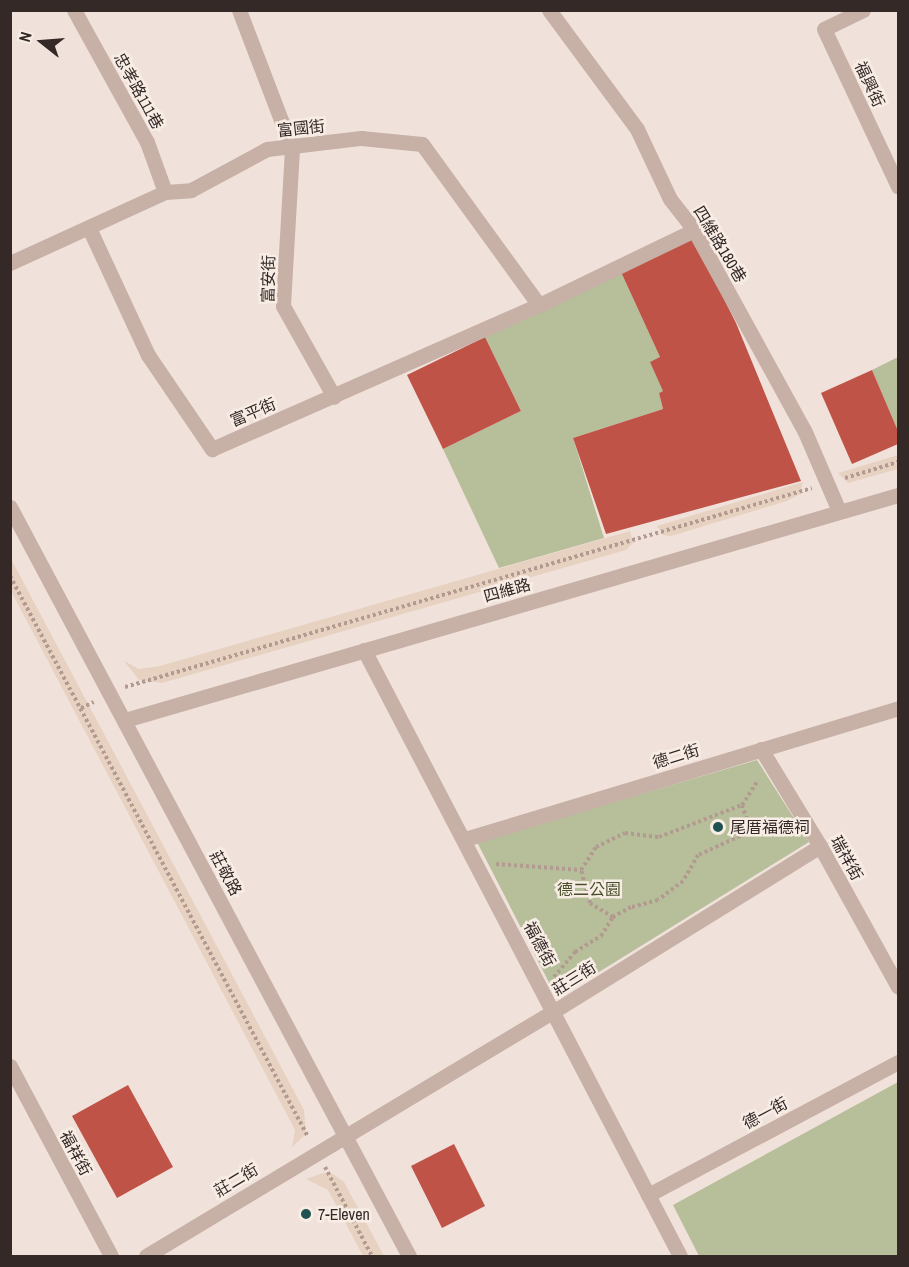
<!DOCTYPE html>
<meta charset="utf-8">
<style>
body{margin:0}
#map{position:relative;width:909px;height:1267px;overflow:hidden;background:#f0e2da;font-family:"Archivo Narrow","Noto Sans TC",sans-serif}
div>[style]{position:absolute}
[style*='--x']{left:calc(var(--x)*1px);top:calc(var(--y)*1px);width:calc(var(--w)*1px);rotate:calc(var(--a)*1deg)}
.green>*{inset:0;background:#b7be9a}
.plaza>*{inset:0;background:#e7d1c1}
.building>*{inset:0;background:#c05347}
.path>*{height:4px;margin-top:-2px;transform-origin:0;background:repeating-linear-gradient(90deg,#b39a91 0 3px,transparent 0 6px)}
.minor>*{height:15px;margin:-7.5px;padding:0 7.5px;transform-origin:7.5px;border-radius:7.5px;background:#c7b0a6}
.dots>*{width:16px;height:16px;translate:-50% -50%;box-sizing:border-box;border:3px solid #f8ede5;border-radius:50%}
span{translate:-50% -50%;white-space:nowrap;text-align:center;line-height:1.15;-webkit-text-stroke:5px #f8ede5;paint-order:stroke}
.street-label{font-size:16px;color:#342927}
.poi-label{font-size:16px;color:#342927}
.left{translate:0 -50%;text-align:left}
.park-label{font-size:16px;color:#49512c}
.frame{position:absolute;inset:0;border:12px solid #342927;pointer-events:none}
.north{position:absolute;left:12px;top:12px;width:60px;height:60px;-webkit-text-stroke:4px #f8ede5;paint-order:stroke;rotate:287deg;font-size:16px;font-weight:700;line-height:24px;text-align:center;color:#342927}
.north::after{content:'';display:block;margin:auto;width:21px;height:27px;background:#342927;clip-path:polygon(50% 0,100% 100%,50% 72%,0 100%)}
</style>
<div id="map">
<div class="green">
<div style="clip-path:polygon(621px 272px,660px 357px,663px 391px,659px 393px,663px 409px,573px 438px,604px 538px,499px 568px,443px 449px,521px 411px,485px 337px)"></div>
<div style="clip-path:polygon(898px 357px,898px 431px,872px 370px)"></div>
<div style="clip-path:polygon(757px 760px,809px 842px,557px 998px,477px 842px)"></div>
<div style="clip-path:polygon(898px 1082px,898px 1256px,699px 1256px,673px 1205px)"></div>
</div>
<div class="plaza">
<div style="clip-path:polygon(898px 455px,898px 469px,848px 483px,838px 473px)"></div>
<div style="clip-path:polygon(803px 482px,800px 494px,787px 501px,671px 536px,663px 535px,657px 526px)"></div>
<div style="clip-path:polygon(630px 531px,633px 543px,626px 550px,162px 683px,139px 680px,124px 661px,139px 669px,160px 666px)"></div>
<div style="clip-path:polygon(10px 557px,304px 1110px,306px 1134px,292px 1147px,295px 1130px,11px 591px)"></div>
<div style="clip-path:polygon(323px 1173px,333px 1174px,344px 1182px,384px 1256px,363px 1256px,328px 1190px,306px 1179px)"></div>
</div>
<div class="building">
<div style="clip-path:polygon(693px 237px,736px 323px,801px 481px,606px 534px,573px 438px,663px 409px,659px 393px,663px 391px,650px 362px,660px 357px,621px 272px)"></div>
<div style="clip-path:polygon(485px 337px,521px 411px,443px 449px,407px 375px)"></div>
<div style="clip-path:polygon(872px 370px,898px 431px,898px 444px,852px 464px,821px 393px)"></div>
<div style="clip-path:polygon(128px 1085px,173px 1167px,117px 1198px,72px 1116px)"></div>
<div style="clip-path:polygon(454px 1144px,485px 1206px,442px 1228px,411px 1166px)"></div>
</div>
<div class="path">
<div style="--x:845;--y:478;--w:55;--a:-16.8"></div>
<div style="--x:10;--y:576;--w:635;--a:62.02"></div>
<div style="--x:125;--y:687;--w:715;--a:-16.15"></div>
<div style="--x:81;--y:708;--w:14;--a:-25"></div>
<div style="--x:742;--y:805;--w:30;--a:-57"></div>
<div style="--x:751;--y:831;--w:42;--a:5.4"></div>
<div style="--x:496;--y:864;--w:85;--a:4"></div>
<div style="--x:581;--y:870;--w:27;--a:-57"></div>
<div style="--x:596;--y:847;--w:32;--a:-26"></div>
<div style="--x:625;--y:833;--w:34;--a:7"></div>
<div style="--x:659;--y:837;--w:89;--a:-21.1"></div>
<div style="--x:742;--y:805;--w:28;--a:71"></div>
<div style="--x:751;--y:831;--w:58;--a:155.6"></div>
<div style="--x:698;--y:855;--w:30;--a:120"></div>
<div style="--x:683;--y:881;--w:31;--a:143"></div>
<div style="--x:658;--y:900;--w:28;--a:165"></div>
<div style="--x:631;--y:907;--w:21;--a:151"></div>
<div style="--x:613;--y:917;--w:27;--a:-149"></div>
<div style="--x:590;--y:903;--w:34;--a:-105"></div>
<div style="--x:554;--y:977;--w:33;--a:-50"></div>
<div style="--x:575;--y:952;--w:31;--a:-32"></div>
<div style="--x:601;--y:936;--w:22;--a:-58"></div>
<div style="--x:325;--y:1167;--w:101;--a:62.2"></div>
</div>
<div class="minor">
<div style="--x:74;--y:10;--w:151;--a:61.1"></div>
<div style="--x:147;--y:142;--w:53;--a:70.2"></div>
<div style="--x:239;--y:10;--w:149;--a:69.1"></div>
<div style="--x:292;--y:149;--w:157;--a:93.3"></div>
<div style="--x:283;--y:306;--w:104;--a:60.7"></div>
<div style="--x:549;--y:10;--w:148;--a:53.5"></div>
<div style="--x:637;--y:129;--w:77;--a:64.8"></div>
<div style="--x:670;--y:199;--w:39;--a:52"></div>
<div style="--x:694;--y:230;--w:230;--a:61.2"></div>
<div style="--x:805;--y:432;--w:86;--a:66.7"></div>
<div style="--x:863;--y:10;--w:43;--a:154"></div>
<div style="--x:824;--y:29;--w:174;--a:64.8"></div>
<div style="--x:89;--y:228;--w:140;--a:65.1"></div>
<div style="--x:148;--y:355;--w:114;--a:55.8"></div>
<div style="--x:212;--y:449;--w:357;--a:-23.8"></div>
<div style="--x:539;--y:305;--w:172;--a:-25.8"></div>
<div style="--x:10;--y:263;--w:170;--a:-24.6"></div>
<div style="--x:165;--y:192;--w:26;--a:-4"></div>
<div style="--x:191;--y:190;--w:86;--a:-28.3"></div>
<div style="--x:267;--y:149;--w:95;--a:-6.7"></div>
<div style="--x:361;--y:138;--w:61;--a:5.6"></div>
<div style="--x:422;--y:144;--w:199;--a:54"></div>
<div style="--x:10;--y:507;--w:849;--a:61.96"></div>
<div style="--x:364;--y:650;--w:683;--a:62.46"></div>
<div style="--x:125;--y:720;--w:805;--a:-16.23"></div>
<div style="--x:761;--y:749;--w:114;--a:58.7"></div>
<div style="--x:820;--y:846;--w:161;--a:61"></div>
<div style="--x:465;--y:839;--w:452;--a:-16.8"></div>
<div style="--x:10;--y:1066;--w:215;--a:62"></div>
<div style="--x:648;--y:1195;--w:283;--a:-28"></div>
<div style="--x:146;--y:1256;--w:476;--a:-31"></div>
<div style="--x:554;--y:1011;--w:313;--a:-31.8"></div>
</div>
<div class="dots">
<div style="left:718px;top:827px;background:#1e534f"></div>
<div style="left:306px;top:1214px;background:#1e534f"></div>
</div>
<div class="street-label">
<span style="left:870px;top:84px;rotate:65deg">福興街</span>
<span style="left:139px;top:91px;rotate:61deg">忠孝路111巷</span>
<span style="left:301px;top:128px;rotate:-6deg">富國街</span>
<span style="left:720px;top:244px;rotate:59deg">四維路180巷</span>
<span style="left:268px;top:279px;rotate:-89deg">富安街</span>
<span style="left:253px;top:412px;rotate:-23deg">富平街</span>
<span style="left:507px;top:590px;rotate:-16deg">四維路</span>
<span style="left:676px;top:756px;rotate:-17deg">德二街</span>
<span style="left:847px;top:858px;rotate:61deg">瑞祥街</span>
<span style="left:226px;top:873px;rotate:62deg">莊敬路</span>
<span style="left:540px;top:944px;rotate:62deg">福德街</span>
<span style="left:574px;top:978px;rotate:-32deg">莊三街</span>
<span style="left:765px;top:1113px;rotate:-28deg">德一街</span>
<span style="left:76px;top:1153px;rotate:62deg">福祥街</span>
<span style="left:236px;top:1180px;rotate:-31deg">莊二街</span>
</div>
<div class="poi-label">
<span class="left" style="left:730px;top:827px">尾厝福德祠</span>
<span class="left" style="left:318px;top:1214px">7-Eleven</span>
</div>
<div class="park-label">
<span style="left:589px;top:889px">德二公園</span>
</div>
<div class="frame"></div>
<div class="north">N</div>
</div>
